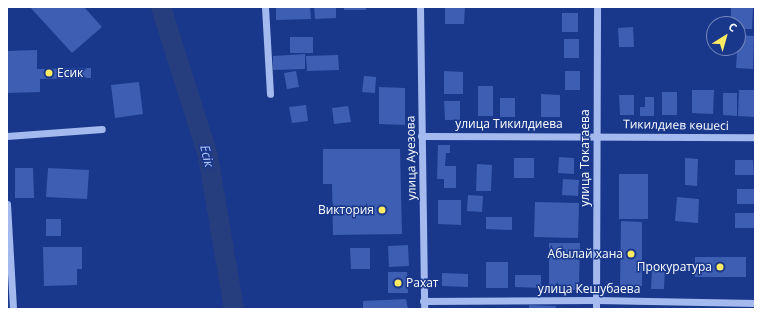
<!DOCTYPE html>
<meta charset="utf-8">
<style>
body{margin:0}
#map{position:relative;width:762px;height:316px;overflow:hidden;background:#19388c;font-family:"Open Sans",sans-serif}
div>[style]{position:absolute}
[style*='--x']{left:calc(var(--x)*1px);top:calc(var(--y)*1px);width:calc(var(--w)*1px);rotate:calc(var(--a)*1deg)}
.river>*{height:20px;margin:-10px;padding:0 10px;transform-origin:10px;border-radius:10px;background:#263e7d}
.building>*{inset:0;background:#3d5eb2}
.minor>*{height:7px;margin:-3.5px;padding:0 3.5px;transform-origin:3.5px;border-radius:3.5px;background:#a4b9ee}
.dots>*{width:11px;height:11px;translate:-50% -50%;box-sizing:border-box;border:2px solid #19388c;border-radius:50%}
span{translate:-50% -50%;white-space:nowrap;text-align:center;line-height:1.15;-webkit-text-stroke:3px #19388c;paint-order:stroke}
.poi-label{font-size:12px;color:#fff}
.left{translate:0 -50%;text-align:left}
.right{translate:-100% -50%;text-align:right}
.street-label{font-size:12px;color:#fff}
.water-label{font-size:13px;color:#afc4f5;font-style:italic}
.frame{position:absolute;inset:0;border:8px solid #fff;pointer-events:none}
.north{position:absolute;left:706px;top:16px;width:40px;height:40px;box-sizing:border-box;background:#19388c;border:1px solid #7588ba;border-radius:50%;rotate:37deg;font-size:11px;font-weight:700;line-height:16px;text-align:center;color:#fff}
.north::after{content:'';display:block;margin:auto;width:14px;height:18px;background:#ffeb61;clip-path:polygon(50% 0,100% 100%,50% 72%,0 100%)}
</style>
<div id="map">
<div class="river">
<div style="--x:161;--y:7;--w:156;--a:72.5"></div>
<div style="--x:208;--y:156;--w:155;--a:80.4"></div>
</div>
<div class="building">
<div style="clip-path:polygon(30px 7px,84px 7px,102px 27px,72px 53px)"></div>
<div style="clip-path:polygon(276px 7px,310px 7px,311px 19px,276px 20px)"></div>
<div style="clip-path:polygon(314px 7px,336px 7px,336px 18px,315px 19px)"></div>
<div style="clip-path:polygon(344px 7px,366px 7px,366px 10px,344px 10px)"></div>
<div style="clip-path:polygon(445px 7px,465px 7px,464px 24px,445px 24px)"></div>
<div style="clip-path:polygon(731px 8px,753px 8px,752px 29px,738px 29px,738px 24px,731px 24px)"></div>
<div style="clip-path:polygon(562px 13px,578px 13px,578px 32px,562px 32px)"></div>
<div style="clip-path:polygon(633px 27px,634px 47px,619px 47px,618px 28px)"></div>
<div style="clip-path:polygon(738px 35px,754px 36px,753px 69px,736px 68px)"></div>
<div style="clip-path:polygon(290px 37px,313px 37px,313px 53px,290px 53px)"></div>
<div style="clip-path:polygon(564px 39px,579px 39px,579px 58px,564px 58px)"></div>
<div style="clip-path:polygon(37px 50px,37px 69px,91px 68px,91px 78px,40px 79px,40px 92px,7px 93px,7px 51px)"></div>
<div style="clip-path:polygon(305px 54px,305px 69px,273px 70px,273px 56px)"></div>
<div style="clip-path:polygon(338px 55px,339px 70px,307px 71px,306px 56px)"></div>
<div style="clip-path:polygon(296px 71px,299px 87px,287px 89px,284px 73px)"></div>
<div style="clip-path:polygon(444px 71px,463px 72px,463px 94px,444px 94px)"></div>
<div style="clip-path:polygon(565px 71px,580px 71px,580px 90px,565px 90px)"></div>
<div style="clip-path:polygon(364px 76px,376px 77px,375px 93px,362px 92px)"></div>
<div style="clip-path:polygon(139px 82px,143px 114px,115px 118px,111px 85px)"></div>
<div style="clip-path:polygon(478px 86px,493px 86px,493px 116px,478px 116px)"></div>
<div style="clip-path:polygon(379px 87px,405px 88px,405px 125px,379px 124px)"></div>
<div style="clip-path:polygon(692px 90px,714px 90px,713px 114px,692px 113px)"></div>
<div style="clip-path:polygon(739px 90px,755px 90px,755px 117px,738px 116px)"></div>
<div style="clip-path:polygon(662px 92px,677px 92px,677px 115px,662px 115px)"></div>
<div style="clip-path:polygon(723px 93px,737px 93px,737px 116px,723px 115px)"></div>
<div style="clip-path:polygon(541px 94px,560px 95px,560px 117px,541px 117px)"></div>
<div style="clip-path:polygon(619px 95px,634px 95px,634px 115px,620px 115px)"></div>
<div style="clip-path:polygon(645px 97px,654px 97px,654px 116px,640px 116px,640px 107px,645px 107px)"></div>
<div style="clip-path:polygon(500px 98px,515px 98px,515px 117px,500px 117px)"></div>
<div style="clip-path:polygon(444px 101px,460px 101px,460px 120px,445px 120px)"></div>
<div style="clip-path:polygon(306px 105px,308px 121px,292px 123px,289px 107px)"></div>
<div style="clip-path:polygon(348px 106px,351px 122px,334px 124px,332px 108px)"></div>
<div style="clip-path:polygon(438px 145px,450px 145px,450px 153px,446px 153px,445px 166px,456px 166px,456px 188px,444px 188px,444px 179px,437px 179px)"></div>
<div style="clip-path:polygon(323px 149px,400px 149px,402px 234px,333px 235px,332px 184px,323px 184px)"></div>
<div style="clip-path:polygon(559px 157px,574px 158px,574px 174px,558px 173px)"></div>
<div style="clip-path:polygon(514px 158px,534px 158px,534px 178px,514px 178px)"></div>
<div style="clip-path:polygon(685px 158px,698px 159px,697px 186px,685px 185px)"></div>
<div style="clip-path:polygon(735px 160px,753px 160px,754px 175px,735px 175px)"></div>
<div style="clip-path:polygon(477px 164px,492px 165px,491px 191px,476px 191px)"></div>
<div style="clip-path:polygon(15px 168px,33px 168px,34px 198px,15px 198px)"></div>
<div style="clip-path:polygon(48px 168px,89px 170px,87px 199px,46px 197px)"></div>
<div style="clip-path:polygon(619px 174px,648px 174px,648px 219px,619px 219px)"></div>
<div style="clip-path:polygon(563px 179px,579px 180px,578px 196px,562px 195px)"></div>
<div style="clip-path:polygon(737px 189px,755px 189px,755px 204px,737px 204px)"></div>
<div style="clip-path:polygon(468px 195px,483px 196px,482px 212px,467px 211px)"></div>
<div style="clip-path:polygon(677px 197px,699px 199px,698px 223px,675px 221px)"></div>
<div style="clip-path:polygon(438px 200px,461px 200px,461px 225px,438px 224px)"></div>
<div style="clip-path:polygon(535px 202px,579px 203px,578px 238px,534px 237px)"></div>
<div style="clip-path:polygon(735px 213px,754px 213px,754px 228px,735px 228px)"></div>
<div style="clip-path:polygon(486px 217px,512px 217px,512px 230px,486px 229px)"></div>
<div style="clip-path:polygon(46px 219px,61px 219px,61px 236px,46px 236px)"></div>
<div style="clip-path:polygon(621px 221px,642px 222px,642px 286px,620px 286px)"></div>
<div style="clip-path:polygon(549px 243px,580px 243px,579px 283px,575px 290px,549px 291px)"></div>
<div style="clip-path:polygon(408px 245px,409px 266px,389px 267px,388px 246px)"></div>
<div style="clip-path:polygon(43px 247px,82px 247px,82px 269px,77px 269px,77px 285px,44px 286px)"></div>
<div style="clip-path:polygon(350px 248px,370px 248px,370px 269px,351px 269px)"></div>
<div style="clip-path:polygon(695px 257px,746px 257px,746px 277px,695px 277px)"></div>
<div style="clip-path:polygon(486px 262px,508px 262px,508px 288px,486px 288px)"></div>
<div style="clip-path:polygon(652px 268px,665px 269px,664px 289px,651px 289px)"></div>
<div style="clip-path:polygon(388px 272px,407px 272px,408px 293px,388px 293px)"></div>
<div style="clip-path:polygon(442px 273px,468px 274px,468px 287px,442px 286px)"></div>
<div style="clip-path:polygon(515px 275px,541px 275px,541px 288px,515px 287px)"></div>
<div style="clip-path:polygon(406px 299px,408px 309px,363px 309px,363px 301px)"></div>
<div style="clip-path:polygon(529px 305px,556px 306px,555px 309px,529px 309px)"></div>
</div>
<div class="minor">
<div style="--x:265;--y:7;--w:87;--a:86.7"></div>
<div style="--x:420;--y:7;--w:302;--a:89.2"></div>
<div style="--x:7;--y:136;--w:95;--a:-4.2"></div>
<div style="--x:421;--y:136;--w:334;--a:0.2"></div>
<div style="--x:7;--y:204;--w:105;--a:86.7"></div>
<div style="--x:423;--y:301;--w:173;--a:-0.3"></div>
<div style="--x:596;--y:300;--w:159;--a:1.1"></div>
<div style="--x:596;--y:309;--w:302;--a:-89.8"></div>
</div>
<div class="dots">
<div style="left:49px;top:73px;background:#ffeb61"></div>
<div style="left:382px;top:210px;background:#ffeb61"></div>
<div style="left:631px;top:254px;background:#ffeb61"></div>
<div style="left:720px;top:267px;background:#ffeb61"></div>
<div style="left:398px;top:283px;background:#ffeb61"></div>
</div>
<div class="poi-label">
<span class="left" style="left:57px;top:73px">Есик</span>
<span class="right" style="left:374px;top:210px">Виктория</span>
<span class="right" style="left:623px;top:254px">Абылай хана</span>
<span class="right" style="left:712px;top:267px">Прокуратура</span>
<span class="left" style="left:406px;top:283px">Рахат</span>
</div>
<div class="street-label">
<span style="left:509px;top:124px">улица Тикилдиева</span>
<span style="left:676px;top:125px;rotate:1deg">Тикилдиев көшесі</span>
<span style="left:411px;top:158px;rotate:-91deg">улица Ауезова</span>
<span style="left:585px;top:158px;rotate:-90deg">улица Токатаева</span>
<span style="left:589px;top:289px">улица Кешубаева</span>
</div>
<div class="water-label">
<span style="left:207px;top:156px;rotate:76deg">Есік</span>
</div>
<div class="frame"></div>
<div class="north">С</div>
</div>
